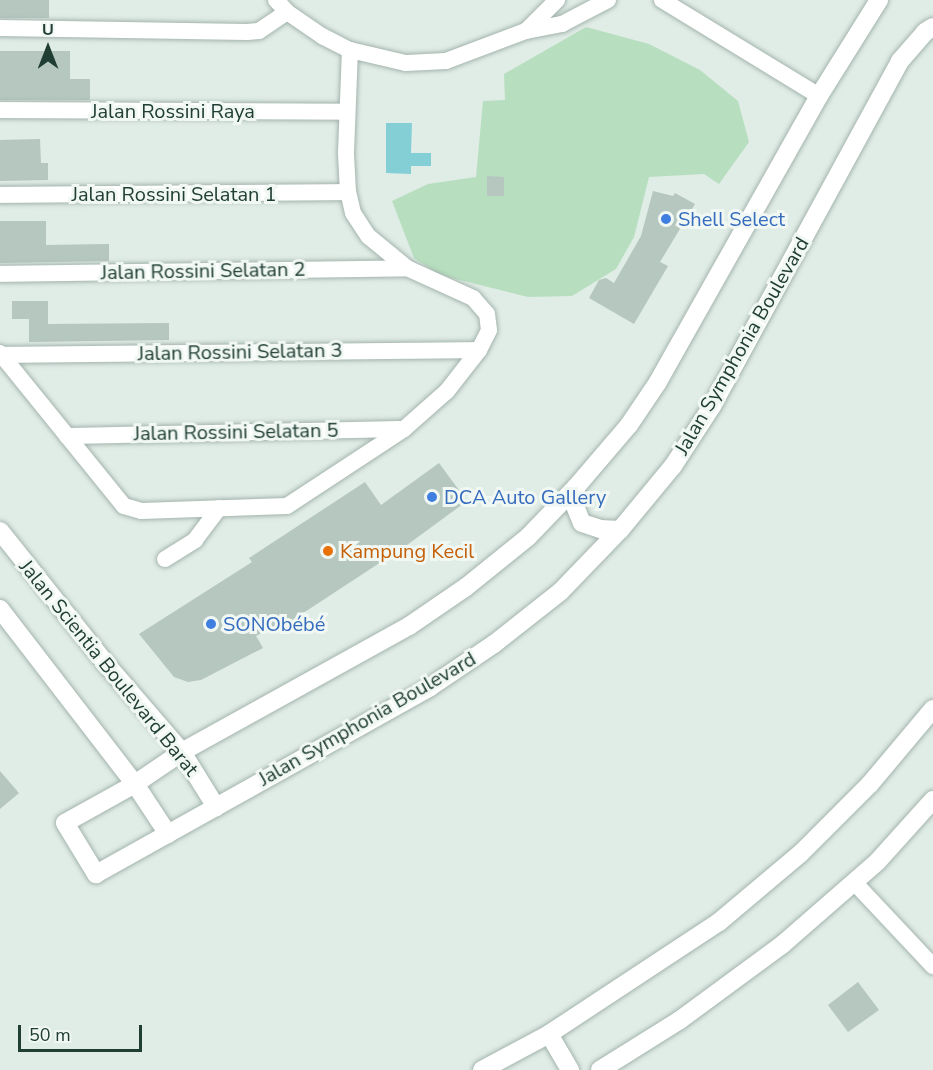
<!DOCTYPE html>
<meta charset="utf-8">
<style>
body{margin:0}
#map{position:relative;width:933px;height:1070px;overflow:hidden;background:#e0ece6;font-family:"Nunito Sans",sans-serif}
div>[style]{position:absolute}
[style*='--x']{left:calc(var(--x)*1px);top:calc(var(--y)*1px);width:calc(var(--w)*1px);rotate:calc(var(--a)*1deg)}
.green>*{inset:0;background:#b7dfbf}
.water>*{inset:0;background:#84cfd6}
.building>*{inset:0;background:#b5c7bf}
.roads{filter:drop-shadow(0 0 2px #a3b4ad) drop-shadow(0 0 2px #a3b4ad)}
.street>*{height:16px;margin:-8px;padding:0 8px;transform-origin:8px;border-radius:8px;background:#fff}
.secondary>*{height:18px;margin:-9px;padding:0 9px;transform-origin:9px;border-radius:9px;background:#fff}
.dots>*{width:16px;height:16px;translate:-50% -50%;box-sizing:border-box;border:3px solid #f1f8f4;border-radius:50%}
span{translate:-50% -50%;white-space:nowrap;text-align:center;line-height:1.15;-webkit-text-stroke:6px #f1f8f4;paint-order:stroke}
.street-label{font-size:20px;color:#203e34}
.shop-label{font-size:20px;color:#366cbe}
.left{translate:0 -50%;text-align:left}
.food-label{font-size:20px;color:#c56008}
.north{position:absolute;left:18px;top:18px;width:60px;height:60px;-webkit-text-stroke:4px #f1f8f4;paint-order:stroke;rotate:0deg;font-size:16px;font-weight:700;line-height:24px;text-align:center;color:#203e34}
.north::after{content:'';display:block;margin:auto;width:21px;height:27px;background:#203e34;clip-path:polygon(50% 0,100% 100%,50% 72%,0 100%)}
.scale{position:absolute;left:18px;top:1025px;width:124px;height:27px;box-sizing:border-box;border:3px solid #203e34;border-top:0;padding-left:8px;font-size:18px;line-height:21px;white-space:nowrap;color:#203e34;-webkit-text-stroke:4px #f1f8f4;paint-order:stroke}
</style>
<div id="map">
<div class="green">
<div style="clip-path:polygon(586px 27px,649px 44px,700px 70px,738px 101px,749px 142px,719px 184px,704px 174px,649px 177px,634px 237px,616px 269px,572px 296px,528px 297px,440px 275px,414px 258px,392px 201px,428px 184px,476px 177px,483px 101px,505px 100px,504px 74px)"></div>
</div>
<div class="water">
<div style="clip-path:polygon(386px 123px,412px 123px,411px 153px,431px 153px,431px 166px,411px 166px,411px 174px,386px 173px)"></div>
</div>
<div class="building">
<div style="clip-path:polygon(0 0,49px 0,49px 18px,0 18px)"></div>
<div style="clip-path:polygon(0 51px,70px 51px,70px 79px,90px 79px,90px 100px,0 100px)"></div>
<div style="clip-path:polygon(40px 139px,41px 163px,48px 163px,48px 180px,0 181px,0 140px)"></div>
<div style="clip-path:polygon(487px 176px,504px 177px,504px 196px,487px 196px)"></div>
<div style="clip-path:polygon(653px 191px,673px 196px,675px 193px,695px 204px,660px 262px,668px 266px,634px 324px,589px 298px,599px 280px,606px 278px,614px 283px,641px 236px)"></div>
<div style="clip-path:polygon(0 221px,46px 221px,46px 245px,109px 244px,109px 261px,0 263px)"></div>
<div style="clip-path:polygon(12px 301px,48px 301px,48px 324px,169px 323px,169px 340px,29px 342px,29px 319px,12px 319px)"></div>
<div style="clip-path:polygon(439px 463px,467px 501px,407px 545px,291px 621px,289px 618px,256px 636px,263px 648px,201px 680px,188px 682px,174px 677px,139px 634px,252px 562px,249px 558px,365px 482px,381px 505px)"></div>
<div style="clip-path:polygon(0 771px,19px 793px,0 809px)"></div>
<div style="clip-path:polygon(858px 982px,879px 1010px,848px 1032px,828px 1005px)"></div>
</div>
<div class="roads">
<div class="street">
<div style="--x:276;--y:0;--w:16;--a:47"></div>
<div style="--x:287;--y:12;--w:42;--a:34.4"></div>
<div style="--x:322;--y:36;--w:31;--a:27"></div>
<div style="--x:350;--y:50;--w:57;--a:13.1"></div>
<div style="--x:406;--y:63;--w:40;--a:-2.9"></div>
<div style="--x:446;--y:61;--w:85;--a:-20.6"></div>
<div style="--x:526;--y:31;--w:37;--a:-11"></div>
<div style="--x:562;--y:24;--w:52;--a:-27.6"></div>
<div style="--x:662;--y:0;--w:184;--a:31.4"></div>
<div style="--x:0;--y:28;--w:247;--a:0.9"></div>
<div style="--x:247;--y:32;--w:12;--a:-5"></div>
<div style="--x:259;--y:31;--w:34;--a:-34"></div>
<div style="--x:526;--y:31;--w:44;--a:-45"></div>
<div style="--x:0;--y:110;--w:346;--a:0.3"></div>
<div style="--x:0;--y:195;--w:348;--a:-0.5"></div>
<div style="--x:0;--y:274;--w:407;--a:-0.8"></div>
<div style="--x:0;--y:353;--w:197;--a:51"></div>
<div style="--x:124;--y:506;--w:18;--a:16"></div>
<div style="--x:141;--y:511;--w:146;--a:-2"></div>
<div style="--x:287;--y:506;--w:140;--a:-33.3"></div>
<div style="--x:404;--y:429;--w:57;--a:-41.5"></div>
<div style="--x:447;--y:391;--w:52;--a:-52"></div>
<div style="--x:479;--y:350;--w:22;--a:-63"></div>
<div style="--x:489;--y:330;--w:16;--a:-97"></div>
<div style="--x:487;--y:314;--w:21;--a:-131"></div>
<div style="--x:473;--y:298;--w:72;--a:-155.6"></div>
<div style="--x:407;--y:268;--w:50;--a:-140.6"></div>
<div style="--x:368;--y:236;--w:27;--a:-123"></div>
<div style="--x:353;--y:213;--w:22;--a:-103"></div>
<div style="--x:348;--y:192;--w:39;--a:-93"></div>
<div style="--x:346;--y:153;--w:103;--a:-87.8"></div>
<div style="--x:2;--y:355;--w:477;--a:-0.6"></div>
<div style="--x:67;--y:436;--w:336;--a:-1.2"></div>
<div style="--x:165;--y:559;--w:36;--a:-32"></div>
<div style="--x:195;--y:540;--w:40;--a:-53"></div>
<div style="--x:855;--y:883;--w:114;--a:46.8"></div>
</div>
<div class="secondary">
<div style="--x:879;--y:0;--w:113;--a:122"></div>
<div style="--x:819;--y:96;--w:328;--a:119.4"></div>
<div style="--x:658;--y:382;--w:52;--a:124"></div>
<div style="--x:629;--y:425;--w:82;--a:130.5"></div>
<div style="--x:576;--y:487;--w:69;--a:133.8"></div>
<div style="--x:528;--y:537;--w:80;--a:141.1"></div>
<div style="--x:466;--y:587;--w:69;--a:145.6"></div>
<div style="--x:409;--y:626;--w:260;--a:151"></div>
<div style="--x:182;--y:752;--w:57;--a:145.8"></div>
<div style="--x:135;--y:784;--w:80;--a:150.9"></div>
<div style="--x:65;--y:823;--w:60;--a:58.7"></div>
<div style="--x:96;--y:874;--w:383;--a:-29.2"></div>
<div style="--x:430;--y:687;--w:77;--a:-33.9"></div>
<div style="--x:494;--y:644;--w:85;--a:-38.3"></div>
<div style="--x:561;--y:591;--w:85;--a:-46"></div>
<div style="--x:620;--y:530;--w:83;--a:-50.4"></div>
<div style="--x:673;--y:466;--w:72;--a:-57"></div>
<div style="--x:712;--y:406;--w:393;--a:-61.4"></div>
<div style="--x:900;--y:61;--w:38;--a:-49"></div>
<div style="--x:925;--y:32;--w:9;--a:-32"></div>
<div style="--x:576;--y:487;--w:19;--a:93"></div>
<div style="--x:575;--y:506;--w:18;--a:68"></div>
<div style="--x:582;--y:523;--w:19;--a:18"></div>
<div style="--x:600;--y:529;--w:20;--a:3"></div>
<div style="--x:0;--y:531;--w:170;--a:51.4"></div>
<div style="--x:106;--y:664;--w:116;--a:49.2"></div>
<div style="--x:182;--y:752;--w:65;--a:58.3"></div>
<div style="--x:0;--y:609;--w:221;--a:52.4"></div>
<div style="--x:135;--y:784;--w:60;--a:56.6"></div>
<div style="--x:549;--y:1034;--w:42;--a:59.7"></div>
<div style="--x:482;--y:1070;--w:76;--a:-28.2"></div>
<div style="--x:549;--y:1034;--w:204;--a:-33.4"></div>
<div style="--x:719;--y:922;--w:107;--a:-40.1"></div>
<div style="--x:801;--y:853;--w:98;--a:-45"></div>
<div style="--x:870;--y:784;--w:98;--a:-50"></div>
<div style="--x:600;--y:1070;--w:94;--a:-32"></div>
<div style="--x:680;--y:1020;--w:128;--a:-36.4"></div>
<div style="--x:783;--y:944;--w:126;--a:-41.1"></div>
<div style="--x:878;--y:861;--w:82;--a:-48"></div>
</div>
</div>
<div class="dots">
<div style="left:666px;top:219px;background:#3f7fe0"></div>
<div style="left:432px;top:497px;background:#3f7fe0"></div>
<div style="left:328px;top:551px;background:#e8710a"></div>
<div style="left:211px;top:624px;background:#3f7fe0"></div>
</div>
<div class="street-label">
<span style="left:173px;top:111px">Jalan Rossini Raya</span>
<span style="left:174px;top:194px">Jalan Rossini Selatan 1</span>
<span style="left:203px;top:271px;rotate:-1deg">Jalan Rossini Selatan 2</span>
<span style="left:742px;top:346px;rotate:-60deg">Jalan Symphonia Boulevard</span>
<span style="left:240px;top:352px;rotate:-1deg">Jalan Rossini Selatan 3</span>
<span style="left:236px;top:432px;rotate:-1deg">Jalan Rossini Selatan 5</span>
<span style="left:109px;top:668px;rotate:51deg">Jalan Scientia Boulevard Barat</span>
<span style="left:367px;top:719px;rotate:-30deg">Jalan Symphonia Boulevard</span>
</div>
<div class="shop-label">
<span class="left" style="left:678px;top:219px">Shell Select</span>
<span class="left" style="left:444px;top:497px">DCA Auto Gallery</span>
<span class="left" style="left:223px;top:624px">SONObébé</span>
</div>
<div class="food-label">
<span class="left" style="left:340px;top:551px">Kampung Kecil</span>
</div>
<div class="north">U</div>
<div class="scale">50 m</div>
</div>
